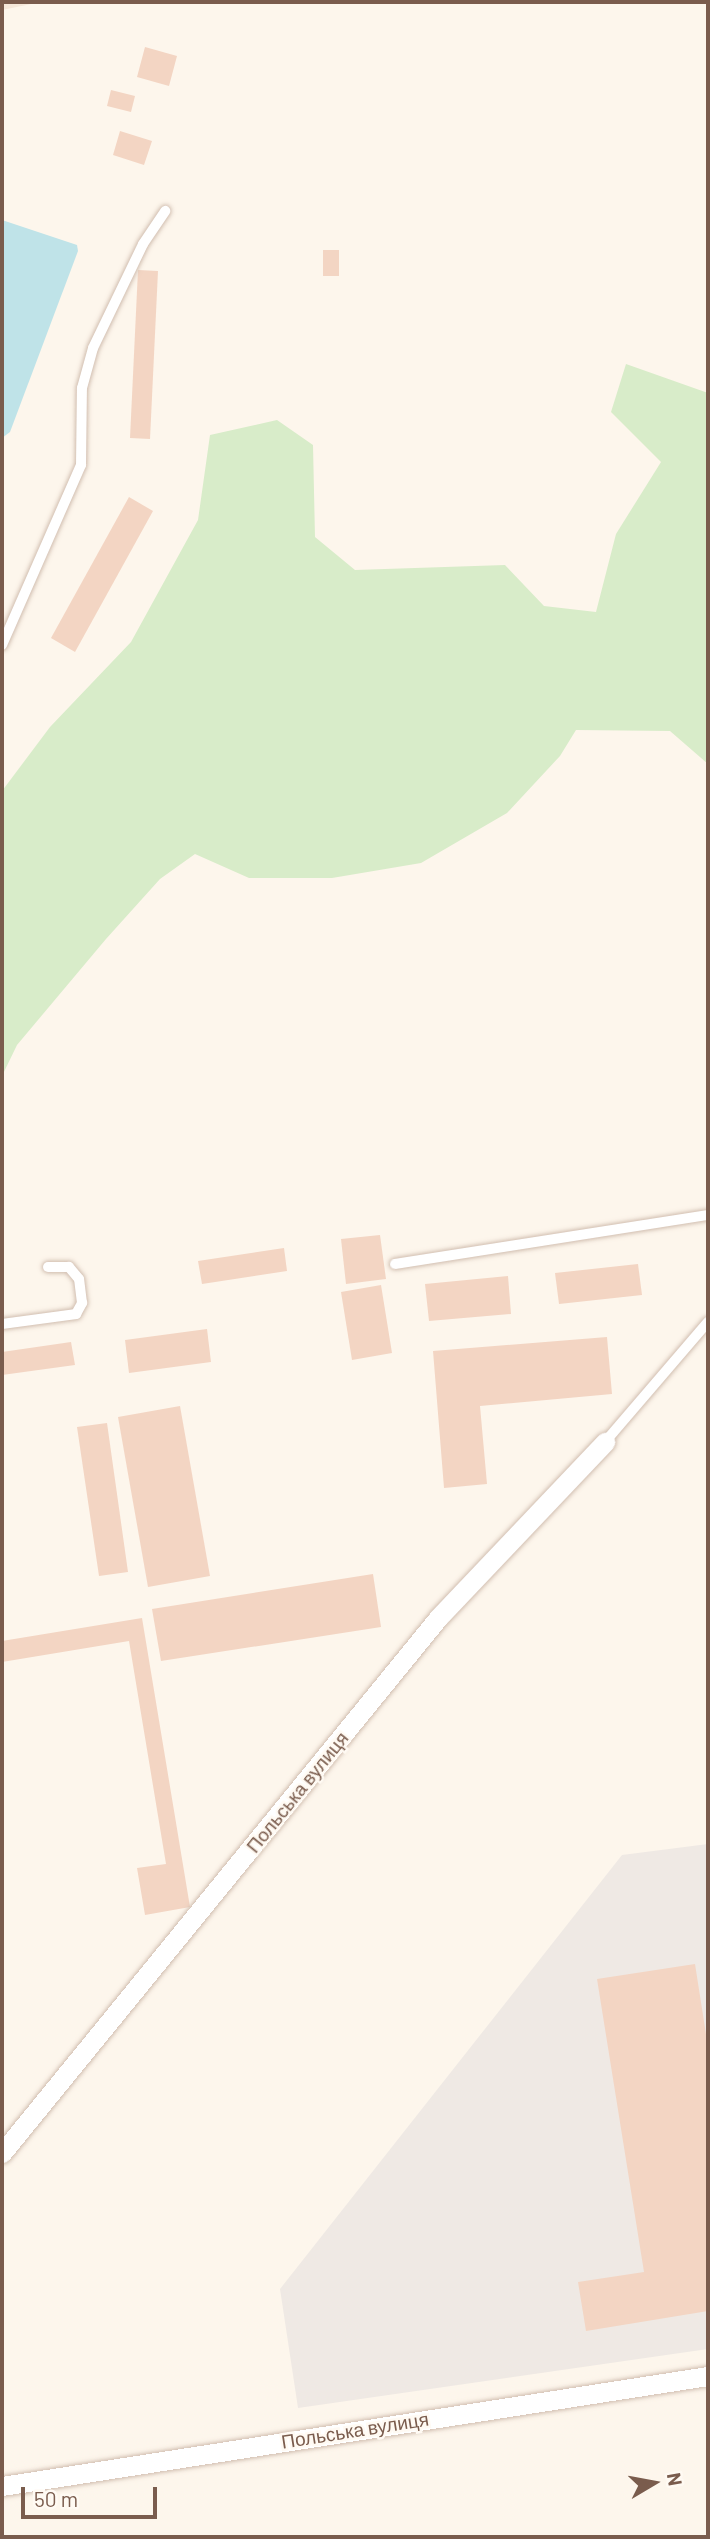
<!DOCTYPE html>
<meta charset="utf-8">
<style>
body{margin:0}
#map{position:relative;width:710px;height:2539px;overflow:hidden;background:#fdf6ec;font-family:Barlow,sans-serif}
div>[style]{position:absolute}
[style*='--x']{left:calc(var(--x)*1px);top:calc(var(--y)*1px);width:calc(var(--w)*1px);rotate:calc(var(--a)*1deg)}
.residential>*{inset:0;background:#f5e8da}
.industrial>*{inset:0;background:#efe9e4}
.green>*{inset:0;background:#d8ecc9}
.water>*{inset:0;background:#bfe3e8}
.building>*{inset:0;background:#f3d5c3}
.roads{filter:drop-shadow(0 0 2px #d1beb0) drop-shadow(0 0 2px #d1beb0)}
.service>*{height:10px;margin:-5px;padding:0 5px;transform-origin:5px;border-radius:5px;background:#fff}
.minor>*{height:19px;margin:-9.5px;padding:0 9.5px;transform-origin:9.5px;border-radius:9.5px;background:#fff}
span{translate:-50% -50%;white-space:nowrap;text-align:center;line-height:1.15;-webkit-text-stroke:5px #fffaf3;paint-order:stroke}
.street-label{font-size:19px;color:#7a5c4d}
.frame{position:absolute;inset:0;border:4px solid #7a5c4d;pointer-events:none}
.north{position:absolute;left:619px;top:2448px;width:70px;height:70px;-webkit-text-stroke:5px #fffaf3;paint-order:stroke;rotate:80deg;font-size:19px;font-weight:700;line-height:28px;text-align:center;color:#7a5c4d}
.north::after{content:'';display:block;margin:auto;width:24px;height:32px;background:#7a5c4d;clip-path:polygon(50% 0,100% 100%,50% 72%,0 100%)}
.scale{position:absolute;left:21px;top:2487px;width:136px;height:32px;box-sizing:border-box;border:4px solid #7a5c4d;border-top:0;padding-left:9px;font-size:21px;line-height:24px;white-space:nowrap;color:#7a5c4d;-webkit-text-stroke:5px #fffaf3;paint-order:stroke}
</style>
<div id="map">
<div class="residential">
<div style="clip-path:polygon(2px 2px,41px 2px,2px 10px)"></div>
</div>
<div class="industrial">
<div style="clip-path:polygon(708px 1844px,708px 2349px,298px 2408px,280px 2289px,622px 1855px)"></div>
</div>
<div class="green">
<div style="clip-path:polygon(626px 364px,708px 393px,708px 764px,670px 731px,576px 730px,560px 756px,507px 813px,421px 863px,332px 878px,249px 878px,195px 854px,160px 879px,106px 939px,17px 1045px,2px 1076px,2px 791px,50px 727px,131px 642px,198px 520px,210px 435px,277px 420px,313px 445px,315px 537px,355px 570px,505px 565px,544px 606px,596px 612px,616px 534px,661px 462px,611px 412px)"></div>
</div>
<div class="water">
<div style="clip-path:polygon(2px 220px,77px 245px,78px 251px,10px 432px,2px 438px)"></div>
</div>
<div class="building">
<div style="clip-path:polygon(145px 47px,177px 56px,169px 86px,137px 77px)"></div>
<div style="clip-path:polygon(111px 90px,135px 96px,131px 112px,107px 106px)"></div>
<div style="clip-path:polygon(120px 131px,152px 141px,144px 165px,113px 155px)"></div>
<div style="clip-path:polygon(323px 250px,339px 250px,339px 276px,323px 276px)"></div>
<div style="clip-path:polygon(138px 270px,158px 271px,150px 439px,130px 438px)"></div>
<div style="clip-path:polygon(129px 497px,153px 511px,75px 652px,51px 638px)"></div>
<div style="clip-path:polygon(380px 1235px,386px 1279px,346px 1284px,341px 1239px)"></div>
<div style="clip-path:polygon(284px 1248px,287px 1271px,202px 1284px,198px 1261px)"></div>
<div style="clip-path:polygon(638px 1264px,642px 1295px,559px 1304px,555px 1273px)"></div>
<div style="clip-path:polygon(508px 1276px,511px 1314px,429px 1321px,425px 1284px)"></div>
<div style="clip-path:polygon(381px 1285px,392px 1353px,352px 1360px,341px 1292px)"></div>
<div style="clip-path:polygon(207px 1329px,211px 1362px,129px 1373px,125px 1340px)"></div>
<div style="clip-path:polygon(607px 1337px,612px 1394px,480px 1406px,487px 1484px,444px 1488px,433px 1351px)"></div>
<div style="clip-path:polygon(71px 1342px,75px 1365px,2px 1375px,2px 1352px)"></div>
<div style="clip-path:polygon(180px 1406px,210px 1576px,148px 1587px,118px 1417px)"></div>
<div style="clip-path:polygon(107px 1423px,128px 1572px,99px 1576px,77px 1427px)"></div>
<div style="clip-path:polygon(373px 1574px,381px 1627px,161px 1661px,152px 1609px)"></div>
<div style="clip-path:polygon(142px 1618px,190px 1907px,145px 1915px,137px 1868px,166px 1864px,129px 1641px,2px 1662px,2px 1641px)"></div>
<div style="clip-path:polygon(695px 1964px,708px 2047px,708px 2311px,586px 2331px,578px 2282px,644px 2272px,597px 1979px)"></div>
</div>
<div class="roads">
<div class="service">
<div style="--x:2;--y:645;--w:197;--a:-66.3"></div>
<div style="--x:81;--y:465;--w:77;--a:-89.3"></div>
<div style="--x:82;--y:388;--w:41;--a:-74.6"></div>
<div style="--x:93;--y:348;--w:115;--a:-64.3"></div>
<div style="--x:143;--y:244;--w:40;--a:-56"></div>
<div style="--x:395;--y:1264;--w:317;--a:-8.9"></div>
<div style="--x:2;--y:1324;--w:75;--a:-7.7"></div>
<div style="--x:76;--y:1314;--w:13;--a:-61"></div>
<div style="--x:82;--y:1303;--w:24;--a:-97"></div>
<div style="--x:79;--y:1279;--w:16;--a:-130"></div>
<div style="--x:69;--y:1267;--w:21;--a:180"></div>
<div style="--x:605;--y:1442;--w:158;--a:-49.4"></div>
</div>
<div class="minor">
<div style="--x:2;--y:2153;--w:690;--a:-50.82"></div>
<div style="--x:438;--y:1618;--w:243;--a:-46.5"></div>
<div style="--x:2;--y:2486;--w:715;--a:-8.86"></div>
</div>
</div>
<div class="street-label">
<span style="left:297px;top:1792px;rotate:-51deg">Польська вулиця</span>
<span style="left:355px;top:2430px;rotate:-9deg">Польська вулиця</span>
</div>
<div class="frame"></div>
<div class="north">N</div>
<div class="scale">50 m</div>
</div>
